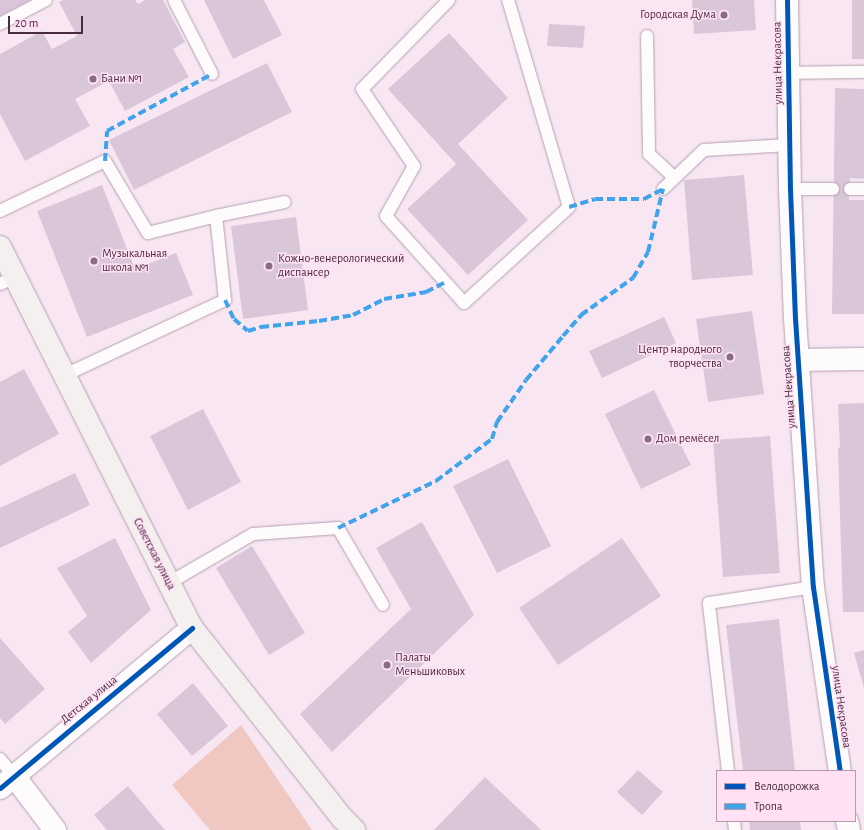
<!DOCTYPE html>
<meta charset="utf-8">
<style>
body{margin:0}
#map{position:relative;width:864px;height:830px;overflow:hidden;background:#f8e7f2;font-family:"Alegreya Sans",sans-serif}
div>[style]{position:absolute}
[style*='--x']{left:calc(var(--x)*1px);top:calc(var(--y)*1px);width:calc(var(--w)*1px);rotate:calc(var(--a)*1deg)}
.green>*{inset:0;background:#f1c7c2}
.building>*{inset:0;background:#d9c7d9}
.roads{filter:drop-shadow(0 0 1px #b5a0af) drop-shadow(0 0 1px #b5a0af)}
.service>*{height:12px;margin:-6px;padding:0 6px;transform-origin:6px;border-radius:6px;background:#fefbfd}
.minor>*{height:22px;margin:-11px;padding:0 11px;transform-origin:11px;border-radius:11px;background:#fefbfd}
.secondary>*{height:22px;margin:-11px;padding:0 11px;transform-origin:11px;border-radius:11px;background:#f4f0ef}
.quiet>*{height:4px;margin-top:-2px;transform-origin:0;background:repeating-linear-gradient(90deg,#40a3ec 0 8px,transparent 0 12px)}
.cycleway>*{height:5px;margin:-2.5px;padding:0 2.5px;transform-origin:2.5px;border-radius:2.5px;background:#0057b8}
.dots>*{width:11px;height:11px;translate:-50% -50%;box-sizing:border-box;border:2px solid #ffe0f5;border-radius:50%}
span{translate:-50% -50%;white-space:nowrap;text-align:center;line-height:1.15;-webkit-text-stroke:3px #ffe0f5;paint-order:stroke}
.poi-label{font-size:12px;color:#4a2c41}
.right{translate:-100% -50%;text-align:right}
.left{translate:0 -50%;text-align:left}
.street-label{font-size:12px;color:#4a2c41}
.legend{position:absolute;left:716px;top:770px;width:140px;height:52px;box-sizing:border-box;background:#ffe0f5;border:1px solid #b798ad;margin:0;padding:5px 7px;list-style:none;font-size:12px;color:#4a2c41}
.legend li{display:flex;align-items:center;gap:8px;height:20px}
.legend b{width:20px;border:1px solid #b798ad}
.scale{position:absolute;left:8px;top:16px;width:75px;height:18px;box-sizing:border-box;border:2px solid #4a2c41;border-top:0;padding-left:5px;font-size:12px;line-height:14px;white-space:nowrap;color:#4a2c41;-webkit-text-stroke:3px #ffe0f5;paint-order:stroke}
</style>
<div id="map">
<div class="green">
<div style="clip-path:polygon(241px 725px,312px 830px,210px 830px,172px 785px)"></div>
</div>
<div class="building">
<div style="clip-path:polygon(0 0,30px 0,0 16px)"></div>
<div style="clip-path:polygon(63px 0,135px 0,138px 4px,145px 0,163px 0,185px 42px,173px 49px,189px 77px,125px 111px,109px 81px,75px 99px,90px 126px,25px 161px,0 114px,0 54px,42px 31px,52px 49px,77px 36px,59px 2px)"></div>
<div style="clip-path:polygon(204px 0,264px 0,282px 35px,233px 59px)"></div>
<div style="clip-path:polygon(692px 0,754px 0,756px 30px,694px 34px)"></div>
<div style="clip-path:polygon(852px 0,864px 0,864px 59px,852px 59px)"></div>
<div style="clip-path:polygon(549px 24px,585px 26px,583px 48px,547px 46px)"></div>
<div style="clip-path:polygon(449px 33px,508px 98px,458px 144px,528px 220px,468px 275px,407px 209px,456px 164px,388px 89px)"></div>
<div style="clip-path:polygon(267px 63px,292px 112px,134px 190px,109px 140px)"></div>
<div style="clip-path:polygon(835px 88px,864px 89px,864px 179px,850px 178px,849px 200px,864px 200px,864px 314px,832px 314px)"></div>
<div style="clip-path:polygon(744px 175px,753px 275px,692px 280px,684px 180px)"></div>
<div style="clip-path:polygon(102px 185px,135px 269px,176px 253px,193px 295px,87px 337px,37px 211px)"></div>
<div style="clip-path:polygon(296px 217px,308px 310px,243px 319px,231px 226px)"></div>
<div style="clip-path:polygon(752px 311px,764px 394px,708px 402px,696px 319px)"></div>
<div style="clip-path:polygon(664px 317px,676px 343px,602px 378px,589px 351px)"></div>
<div style="clip-path:polygon(24px 369px,59px 434px,0 466px,0 382px)"></div>
<div style="clip-path:polygon(654px 390px,691px 465px,641px 489px,605px 414px)"></div>
<div style="clip-path:polygon(864px 403px,864px 612px,843px 612px,838px 448px,840px 448px,838px 404px)"></div>
<div style="clip-path:polygon(203px 409px,241px 482px,188px 510px,150px 436px)"></div>
<div style="clip-path:polygon(770px 436px,780px 573px,723px 577px,713px 440px)"></div>
<div style="clip-path:polygon(508px 459px,551px 546px,497px 573px,453px 486px)"></div>
<div style="clip-path:polygon(75px 473px,90px 505px,0 548px,0 508px)"></div>
<div style="clip-path:polygon(422px 522px,474px 615px,332px 752px,300px 714px,411px 609px,376px 548px)"></div>
<div style="clip-path:polygon(115px 538px,151px 610px,91px 663px,68px 632px,87px 616px,57px 568px)"></div>
<div style="clip-path:polygon(622px 538px,661px 596px,558px 665px,519px 608px)"></div>
<div style="clip-path:polygon(252px 546px,305px 633px,269px 655px,216px 568px)"></div>
<div style="clip-path:polygon(779px 619px,795px 771px,743px 771px,726px 625px)"></div>
<div style="clip-path:polygon(0 638px,45px 689px,5px 724px,0 718px)"></div>
<div style="clip-path:polygon(864px 650px,864px 688px,854px 653px)"></div>
<div style="clip-path:polygon(193px 683px,228px 726px,192px 756px,157px 714px)"></div>
<div style="clip-path:polygon(638px 770px,663px 792px,642px 815px,617px 792px)"></div>
<div style="clip-path:polygon(485px 777px,541px 830px,434px 830px)"></div>
<div style="clip-path:polygon(128px 786px,165px 830px,107px 830px,94px 815px)"></div>
<div style="clip-path:polygon(749px 821px,800px 821px,801px 830px,750px 830px)"></div>
</div>
<div class="roads">
<div class="service">
<div style="--x:174;--y:0;--w:83;--a:62.8"></div>
<div style="--x:449;--y:0;--w:124;--a:134.3"></div>
<div style="--x:362;--y:89;--w:93;--a:56"></div>
<div style="--x:414;--y:166;--w:57;--a:119.2"></div>
<div style="--x:386;--y:216;--w:117;--a:48.1"></div>
<div style="--x:464;--y:303;--w:142;--a:-42.4"></div>
<div style="--x:569;--y:207;--w:216;--a:-106.4"></div>
<div style="--x:0;--y:24;--w:52;--a:-27.6"></div>
<div style="--x:647;--y:36;--w:118;--a:89"></div>
<div style="--x:649;--y:154;--w:34;--a:43"></div>
<div style="--x:788;--y:73;--w:76;--a:-0.8"></div>
<div style="--x:663;--y:189;--w:57;--a:-43.6"></div>
<div style="--x:704;--y:150;--w:85;--a:-3.4"></div>
<div style="--x:790;--y:189;--w:43;--a:0"></div>
<div style="--x:850;--y:189;--w:14;--a:0"></div>
<div style="--x:0;--y:211;--w:116;--a:-25.5"></div>
<div style="--x:105;--y:161;--w:84;--a:59.2"></div>
<div style="--x:148;--y:233;--w:70;--a:-14"></div>
<div style="--x:0;--y:284;--w:17;--a:-25"></div>
<div style="--x:65;--y:375;--w:177;--a:-25.1"></div>
<div style="--x:225;--y:300;--w:84;--a:-96.1"></div>
<div style="--x:216;--y:216;--w:70;--a:-11.5"></div>
<div style="--x:169;--y:583;--w:97;--a:-30.3"></div>
<div style="--x:253;--y:534;--w:85;--a:-4"></div>
<div style="--x:338;--y:528;--w:89;--a:59.7"></div>
<div style="--x:0;--y:759;--w:22;--a:51"></div>
<div style="--x:728;--y:771;--w:169;--a:-96.5"></div>
<div style="--x:709;--y:603;--w:105;--a:-8.7"></div>
<div style="--x:734;--y:821;--w:9;--a:84"></div>
</div>
<div class="minor">
<div style="--x:787;--y:0;--w:189;--a:89.1"></div>
<div style="--x:790;--y:189;--w:129;--a:87.8"></div>
<div style="--x:795;--y:318;--w:270;--a:86.2"></div>
<div style="--x:813;--y:587;--w:186;--a:81.7"></div>
<div style="--x:797;--y:360;--w:67;--a:-0.9"></div>
<div style="--x:14;--y:776;--w:68;--a:52.8"></div>
<div style="--x:0;--y:788;--w:250;--a:-39.8"></div>
<div style="--x:847;--y:821;--w:9;--a:77"></div>
</div>
<div class="secondary">
<div style="--x:0;--y:247;--w:427;--a:63.3"></div>
<div style="--x:192;--y:628;--w:243;--a:51.7"></div>
<div style="--x:343;--y:819;--w:16;--a:45"></div>
</div>
</div>
<div class="quiet">
<div style="--x:105;--y:161;--w:30;--a:-86"></div>
<div style="--x:107;--y:131;--w:119;--a:-28.5"></div>
<div style="--x:569;--y:207;--w:27;--a:-17"></div>
<div style="--x:595;--y:199;--w:49;--a:0"></div>
<div style="--x:644;--y:199;--w:21;--a:-28"></div>
<div style="--x:225;--y:300;--w:21;--a:65"></div>
<div style="--x:234;--y:319;--w:18;--a:41"></div>
<div style="--x:248;--y:331;--w:14;--a:-17"></div>
<div style="--x:261;--y:327;--w:58;--a:-5.9"></div>
<div style="--x:319;--y:321;--w:35;--a:-10"></div>
<div style="--x:353;--y:315;--w:35;--a:-27"></div>
<div style="--x:384;--y:299;--w:43;--a:-9.5"></div>
<div style="--x:426;--y:292;--w:22;--a:-27"></div>
<div style="--x:338;--y:528;--w:109;--a:-25.6"></div>
<div style="--x:436;--y:481;--w:70;--a:-36.9"></div>
<div style="--x:492;--y:439;--w:18;--a:-74"></div>
<div style="--x:497;--y:422;--w:51;--a:-55.4"></div>
<div style="--x:526;--y:380;--w:57;--a:-49.9"></div>
<div style="--x:563;--y:336;--w:28;--a:-49"></div>
<div style="--x:581;--y:315;--w:64;--a:-35.4"></div>
<div style="--x:633;--y:278;--w:30;--a:-60"></div>
<div style="--x:648;--y:252;--w:65;--a:-76.6"></div>
</div>
<div class="cycleway">
<div style="--x:787;--y:0;--w:189;--a:89.1"></div>
<div style="--x:790;--y:189;--w:129;--a:87.8"></div>
<div style="--x:795;--y:318;--w:270;--a:86.2"></div>
<div style="--x:813;--y:587;--w:186;--a:81.7"></div>
<div style="--x:0;--y:788;--w:250;--a:-39.8"></div>
</div>
<div class="dots">
<div style="left:724px;top:15px;background:#876d7f"></div>
<div style="left:93px;top:79px;background:#876d7f"></div>
<div style="left:94px;top:261px;background:#876d7f"></div>
<div style="left:269px;top:266px;background:#876d7f"></div>
<div style="left:730px;top:357px;background:#876d7f"></div>
<div style="left:648px;top:439px;background:#876d7f"></div>
<div style="left:387px;top:665px;background:#876d7f"></div>
</div>
<div class="poi-label">
<span class="right" style="left:716px;top:15px">Городская Дума</span>
<span class="left" style="left:101px;top:79px">Бани №1</span>
<span class="left" style="left:102px;top:261px">Музыкальная<br>школа №1</span>
<span class="left" style="left:278px;top:266px">Кожно-венерологический<br>диспансер</span>
<span class="right" style="left:722px;top:357px">Центр народного<br>творчества</span>
<span class="left" style="left:656px;top:439px">Дом ремёсел</span>
<span class="left" style="left:395px;top:665px">Палаты<br>Меньшиковых</span>
</div>
<div class="street-label">
<span style="left:778px;top:63px;rotate:-91deg">улица Некрасова</span>
<span style="left:789px;top:387px;rotate:-94deg">улица Некрасова</span>
<span style="left:154px;top:554px;rotate:63deg">Советская улица</span>
<span style="left:89px;top:700px;rotate:-39deg">Детская улица</span>
<span style="left:841px;top:707px;rotate:82deg">улица Некрасова</span>
</div>
<ul class="legend">
<li><b style="height:5px;background:#0057b8"></b>Велодорожка</li>
<li><b style="height:5px;background:#40a3ec"></b>Тропа</li>
</ul>
<div class="scale">20 m</div>
</div>
